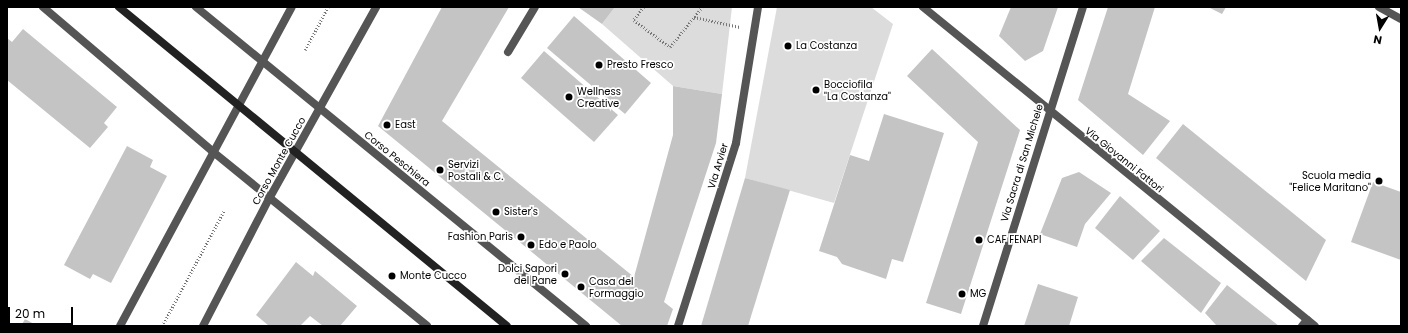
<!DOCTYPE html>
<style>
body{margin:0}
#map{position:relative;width:1408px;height:333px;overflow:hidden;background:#fff;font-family:Poppins,sans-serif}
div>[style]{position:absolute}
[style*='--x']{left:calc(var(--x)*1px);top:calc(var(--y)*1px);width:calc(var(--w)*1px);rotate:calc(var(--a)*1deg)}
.green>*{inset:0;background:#dcdcdc}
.building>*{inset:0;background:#c4c4c4}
.path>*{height:2.5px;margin-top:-1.25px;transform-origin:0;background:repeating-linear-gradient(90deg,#777 0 1px,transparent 0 3px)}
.pedestrian>*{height:8px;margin:-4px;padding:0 4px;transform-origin:4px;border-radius:4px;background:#555}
.minor>*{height:8px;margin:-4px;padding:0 4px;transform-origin:4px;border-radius:4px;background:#555}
.tertiary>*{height:8px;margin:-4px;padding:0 4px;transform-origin:4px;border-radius:4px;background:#555}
.secondary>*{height:8px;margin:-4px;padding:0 4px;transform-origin:4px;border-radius:4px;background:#222}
.dots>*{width:11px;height:11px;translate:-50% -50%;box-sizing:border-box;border:2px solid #fff;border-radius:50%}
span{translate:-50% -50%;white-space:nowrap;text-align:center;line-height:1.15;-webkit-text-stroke:3.5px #fff;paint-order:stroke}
.poi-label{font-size:10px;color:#000}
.left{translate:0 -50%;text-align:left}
.right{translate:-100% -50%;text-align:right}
.street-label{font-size:10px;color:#000}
.frame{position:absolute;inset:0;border:8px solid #000;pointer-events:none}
.north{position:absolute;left:1360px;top:8px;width:40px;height:40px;-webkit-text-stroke:3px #fff;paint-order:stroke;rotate:191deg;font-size:11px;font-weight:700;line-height:16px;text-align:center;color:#000}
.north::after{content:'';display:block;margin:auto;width:14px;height:18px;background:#000;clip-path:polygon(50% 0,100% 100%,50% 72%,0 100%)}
.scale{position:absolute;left:8px;top:307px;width:65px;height:18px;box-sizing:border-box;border:2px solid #000;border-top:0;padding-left:5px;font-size:12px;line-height:14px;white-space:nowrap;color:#000;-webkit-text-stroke:3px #fff;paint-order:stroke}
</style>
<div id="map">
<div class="green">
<div style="clip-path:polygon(615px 7px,732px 7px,722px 94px,673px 86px,602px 24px)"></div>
<div style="clip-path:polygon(777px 7px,871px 7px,893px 24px,834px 203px,745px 178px)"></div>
</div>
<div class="building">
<div style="clip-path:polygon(442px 7px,509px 7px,442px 121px,634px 277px,673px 135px,673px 86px,722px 94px,716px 143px,664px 302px,673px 309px,667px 326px,622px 326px,378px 126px)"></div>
<div style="clip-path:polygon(578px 7px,615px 7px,602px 24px)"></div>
<div style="clip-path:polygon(1011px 7px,1058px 7px,1043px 51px,1025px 61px,999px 36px)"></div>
<div style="clip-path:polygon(1108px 7px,1155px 7px,1128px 94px,1170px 121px,1143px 155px,1078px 100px)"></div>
<div style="clip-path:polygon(1208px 7px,1226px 7px,1222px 14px)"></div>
<div style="clip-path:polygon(574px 16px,651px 83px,625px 114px,547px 48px)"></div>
<div style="clip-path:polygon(23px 29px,117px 107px,104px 123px,108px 127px,90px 148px,7px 80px,7px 38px,12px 42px)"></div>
<div style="clip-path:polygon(932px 49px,1020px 130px,961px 314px,926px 303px,978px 142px,907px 76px)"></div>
<div style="clip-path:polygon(544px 51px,618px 115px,594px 142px,521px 78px)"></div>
<div style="clip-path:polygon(884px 114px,944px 133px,903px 262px,892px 259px,886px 279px,842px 264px,837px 257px,819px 251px,850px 155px,869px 161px)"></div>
<div style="clip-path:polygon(1183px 124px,1326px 240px,1306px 281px,1156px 158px)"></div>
<div style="clip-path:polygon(127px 146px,153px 160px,150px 167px,167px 176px,111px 283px,93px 274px,90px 279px,64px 265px)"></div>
<div style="clip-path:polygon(1079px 172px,1111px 193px,1085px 224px,1077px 247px,1040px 234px,1062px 178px)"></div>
<div style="clip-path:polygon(745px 178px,790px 190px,748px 326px,701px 326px)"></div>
<div style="clip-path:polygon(1373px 182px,1401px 192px,1401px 260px,1351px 242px)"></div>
<div style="clip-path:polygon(1120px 196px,1160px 231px,1133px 260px,1095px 228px)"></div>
<div style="clip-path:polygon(1164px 238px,1221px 283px,1201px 313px,1141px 261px)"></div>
<div style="clip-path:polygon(296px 262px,313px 276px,315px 271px,357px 306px,340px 326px,323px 326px,310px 316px,300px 326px,269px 326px,256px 315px)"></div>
<div style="clip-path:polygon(1038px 284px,1078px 297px,1069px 326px,1024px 326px)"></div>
<div style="clip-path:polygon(1227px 285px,1279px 326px,1217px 326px,1205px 313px)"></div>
<div style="clip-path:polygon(25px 319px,38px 326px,21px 326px)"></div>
</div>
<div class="path">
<div style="--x:644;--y:7;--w:16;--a:128"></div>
<div style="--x:634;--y:20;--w:45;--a:36.9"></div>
<div style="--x:670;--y:47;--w:51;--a:-51.3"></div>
<div style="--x:694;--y:17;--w:47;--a:12.3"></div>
<div style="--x:305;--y:50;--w:49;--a:-61.9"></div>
<div style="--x:162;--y:326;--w:131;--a:-61.7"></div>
</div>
<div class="pedestrian">
<div style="--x:508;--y:52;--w:52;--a:-59"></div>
</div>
<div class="minor">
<div style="--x:43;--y:7;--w:222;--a:40.4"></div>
<div style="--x:212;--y:151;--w:277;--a:39.1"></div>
<div style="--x:196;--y:7;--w:504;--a:39.28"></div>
<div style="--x:923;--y:7;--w:505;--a:39.14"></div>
<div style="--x:1379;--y:7;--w:25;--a:29"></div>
<div style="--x:678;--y:326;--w:192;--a:-72.4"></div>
<div style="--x:736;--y:143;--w:138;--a:-80.8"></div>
<div style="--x:983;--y:326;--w:334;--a:-72.6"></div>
<div style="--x:1302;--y:326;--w:8;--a:-50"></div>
</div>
<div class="tertiary">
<div style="--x:120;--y:326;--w:362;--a:-61.7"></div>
<div style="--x:203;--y:326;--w:145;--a:-62.6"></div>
<div style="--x:270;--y:197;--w:218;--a:-60.8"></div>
</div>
<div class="secondary">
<div style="--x:119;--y:7;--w:502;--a:39.43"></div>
</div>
<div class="dots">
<div style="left:788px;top:46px;background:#000"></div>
<div style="left:599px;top:65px;background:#000"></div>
<div style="left:816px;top:90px;background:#000"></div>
<div style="left:569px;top:97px;background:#000"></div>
<div style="left:387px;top:125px;background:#000"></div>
<div style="left:440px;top:170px;background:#000"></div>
<div style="left:1379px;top:181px;background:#000"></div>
<div style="left:496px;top:212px;background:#000"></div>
<div style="left:521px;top:237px;background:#000"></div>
<div style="left:979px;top:240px;background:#000"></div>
<div style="left:531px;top:245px;background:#000"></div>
<div style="left:565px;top:274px;background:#000"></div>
<div style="left:392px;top:276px;background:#000"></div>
<div style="left:581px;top:287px;background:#000"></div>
<div style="left:962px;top:294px;background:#000"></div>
</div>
<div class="poi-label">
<span class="left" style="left:796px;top:46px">La Costanza</span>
<span class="left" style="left:607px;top:65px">Presto Fresco</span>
<span class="left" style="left:824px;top:90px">Bocciofila<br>"La Costanza"</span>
<span class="left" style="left:577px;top:97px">Wellness<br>Creative</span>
<span class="left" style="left:395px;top:125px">East</span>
<span class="left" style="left:448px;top:170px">Servizi<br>Postali &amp; C.</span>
<span class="right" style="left:1371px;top:181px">Scuola media<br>"Felice Maritano"</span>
<span class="left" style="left:504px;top:212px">Sister's</span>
<span class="right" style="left:513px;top:237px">Fashion Paris</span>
<span class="left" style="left:987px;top:240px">CAF FENAPI</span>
<span class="left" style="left:539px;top:245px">Edo e Paolo</span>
<span class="right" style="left:557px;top:274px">Dolci Sapori<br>del Pane</span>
<span class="left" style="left:400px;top:276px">Monte Cucco</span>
<span class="left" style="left:589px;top:287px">Casa del<br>Formaggio</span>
<span class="left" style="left:970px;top:294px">MG</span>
</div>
<div class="street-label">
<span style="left:397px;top:159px;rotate:39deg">Corso Peschiera</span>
<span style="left:1124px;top:160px;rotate:39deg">Via Giovanni Fattori</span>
<span style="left:279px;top:161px;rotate:-61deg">Corso Monte Cucco</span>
<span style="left:1022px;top:163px;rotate:-73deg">Via Sacra di San Michele</span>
<span style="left:718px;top:166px;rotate:-73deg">Via Arvier</span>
</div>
<div class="frame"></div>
<div class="north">N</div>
<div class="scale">20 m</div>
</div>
